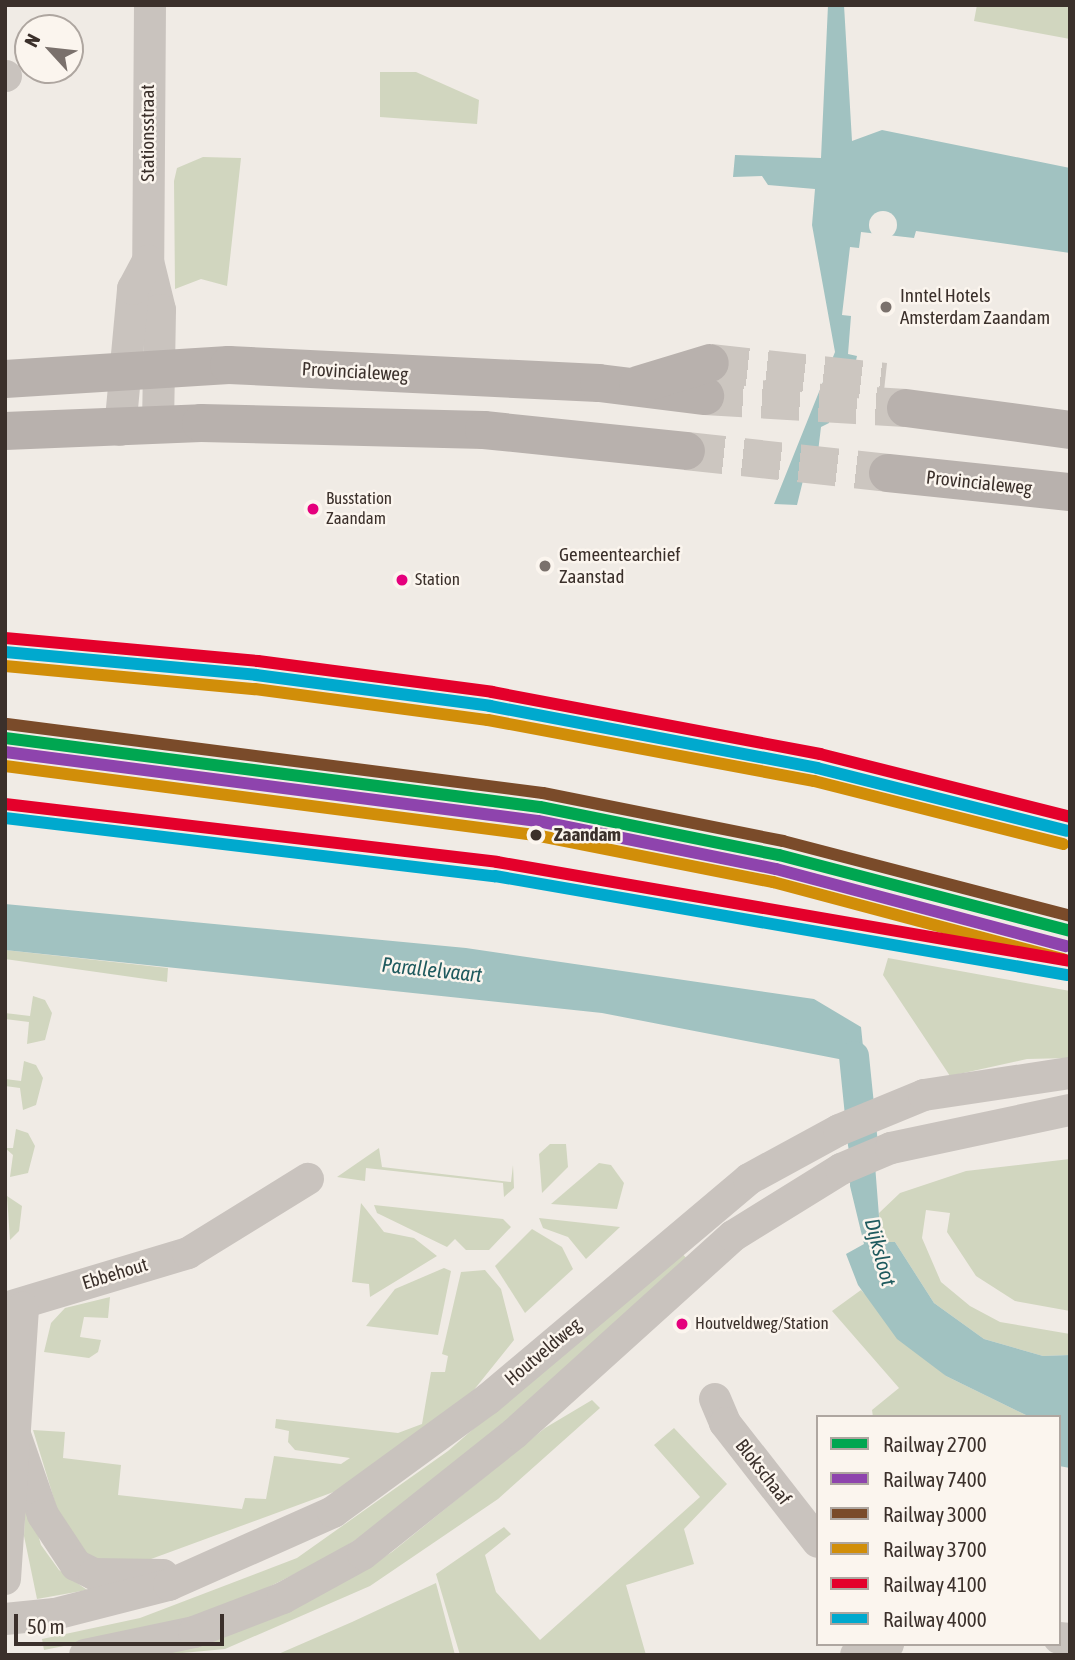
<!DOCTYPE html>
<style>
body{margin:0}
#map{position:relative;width:1075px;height:1660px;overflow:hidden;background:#f0ebe5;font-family:"Asap Condensed",sans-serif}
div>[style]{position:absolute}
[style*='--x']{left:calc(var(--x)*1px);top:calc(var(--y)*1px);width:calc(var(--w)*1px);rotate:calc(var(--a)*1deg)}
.green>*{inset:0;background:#d1d6bf}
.water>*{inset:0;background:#a1c2c1}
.pier>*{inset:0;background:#f0ebe5}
.round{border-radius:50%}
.canal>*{height:30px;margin:-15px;padding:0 15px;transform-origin:15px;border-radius:15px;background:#a1c2c1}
.major-tunnel>*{height:38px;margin-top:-19px;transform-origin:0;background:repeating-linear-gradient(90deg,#ccc6c0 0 38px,transparent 0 57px)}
.minor>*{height:32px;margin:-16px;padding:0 16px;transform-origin:16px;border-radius:16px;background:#c9c3be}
.major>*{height:38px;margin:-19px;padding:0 19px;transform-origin:19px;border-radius:19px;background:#b8b1ad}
.rail-1>*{height:12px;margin:-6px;padding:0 6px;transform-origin:6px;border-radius:6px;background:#00a651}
.rail-2>*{height:12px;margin:-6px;padding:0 6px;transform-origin:6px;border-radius:6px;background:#8e44ad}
.rail-3>*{height:12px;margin:-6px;padding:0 6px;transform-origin:6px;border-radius:6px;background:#7a4b2a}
.rail-4>*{height:12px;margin:-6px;padding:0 6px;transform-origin:6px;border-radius:6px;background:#d18e09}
.rail-5>*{height:12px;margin:-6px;padding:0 6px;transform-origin:6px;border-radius:6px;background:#e4002b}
.rail-6>*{height:12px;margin:-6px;padding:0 6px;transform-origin:6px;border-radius:6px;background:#00a9ce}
.dots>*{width:19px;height:19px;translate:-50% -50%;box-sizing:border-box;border:4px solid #fbf5ee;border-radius:50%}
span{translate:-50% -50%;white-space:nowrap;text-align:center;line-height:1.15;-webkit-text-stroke:5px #fbf5ee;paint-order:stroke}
.bus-label{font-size:17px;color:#3b302b}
.left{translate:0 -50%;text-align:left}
.street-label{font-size:19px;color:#3b302b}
.poi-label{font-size:19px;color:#3b302b}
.stop-label{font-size:19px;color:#3b302b;font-weight:700}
.water-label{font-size:21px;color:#1f5a5e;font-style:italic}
.frame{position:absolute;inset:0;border:7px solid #3b302b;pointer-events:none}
.legend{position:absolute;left:816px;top:1415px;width:245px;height:231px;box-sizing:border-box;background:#fbf5ee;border:2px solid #aea6a0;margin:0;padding:9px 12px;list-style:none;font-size:21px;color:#3b302b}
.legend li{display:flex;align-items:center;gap:14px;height:35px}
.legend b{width:35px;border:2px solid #aea6a0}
.north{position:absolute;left:14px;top:14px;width:70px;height:70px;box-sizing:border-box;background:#fbf5ee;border:2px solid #aea6a0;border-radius:50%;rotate:297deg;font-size:19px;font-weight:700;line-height:28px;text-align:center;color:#3b302b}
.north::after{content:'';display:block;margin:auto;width:24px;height:32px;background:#7a716c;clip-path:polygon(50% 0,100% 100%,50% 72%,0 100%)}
.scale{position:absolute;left:14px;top:1614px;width:210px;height:32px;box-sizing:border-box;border:4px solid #3b302b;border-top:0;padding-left:9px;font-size:21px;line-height:24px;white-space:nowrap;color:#3b302b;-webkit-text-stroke:5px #fbf5ee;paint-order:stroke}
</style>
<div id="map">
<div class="green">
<div style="clip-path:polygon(977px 5px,1070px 5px,1070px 39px,974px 21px)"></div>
<div style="clip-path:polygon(380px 72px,416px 72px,479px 100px,477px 124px,380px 117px)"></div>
<div style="clip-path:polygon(203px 157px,241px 158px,227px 286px,201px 279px,175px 289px,174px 181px,177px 168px)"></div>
<div style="clip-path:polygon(5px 950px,168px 968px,167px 982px,5px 959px)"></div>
<div style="clip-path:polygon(888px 958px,1070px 991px,1070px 1058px,1027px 1059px,950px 1076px,883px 975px)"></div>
<div style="clip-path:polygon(33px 996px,45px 1000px,52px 1013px,45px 1040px,27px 1044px,29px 1022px,5px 1019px,5px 1013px,30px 1016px)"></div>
<div style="clip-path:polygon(24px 1061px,36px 1065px,43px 1078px,36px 1105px,23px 1110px,20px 1088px,5px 1086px,5px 1079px,21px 1081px)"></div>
<div style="clip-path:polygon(16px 1129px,28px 1133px,35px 1146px,28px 1173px,10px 1177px,13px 1155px,5px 1148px,13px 1148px)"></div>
<div style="clip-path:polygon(550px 1144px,566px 1144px,568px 1167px,542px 1193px,539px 1154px)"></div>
<div style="clip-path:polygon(379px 1148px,382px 1167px,511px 1182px,513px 1165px,514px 1188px,504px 1197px,503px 1183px,366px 1168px,365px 1181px,337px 1177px)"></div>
<div style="clip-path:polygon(1070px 1159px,1070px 1311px,1015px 1301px,976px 1276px,947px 1232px,950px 1213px,926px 1210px,922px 1238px,941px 1282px,970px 1306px,1000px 1322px,1070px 1334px,1070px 1355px,1043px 1356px,984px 1339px,934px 1303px,895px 1242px,881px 1242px,879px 1213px,900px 1193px,966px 1171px)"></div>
<div style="clip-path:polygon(599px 1163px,611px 1165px,624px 1183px,617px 1209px,551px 1204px)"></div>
<div style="clip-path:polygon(7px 1196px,22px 1206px,19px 1231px,10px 1240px)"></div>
<div style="clip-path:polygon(361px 1203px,384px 1232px,414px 1238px,437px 1256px,370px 1297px,369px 1284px,352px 1282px)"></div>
<div style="clip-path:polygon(374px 1205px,503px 1219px,511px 1227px,489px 1250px,466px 1250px,455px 1239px,447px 1247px,377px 1213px)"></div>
<div style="clip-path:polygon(539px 1218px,620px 1227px,586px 1259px,568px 1237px,543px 1228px)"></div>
<div style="clip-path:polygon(532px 1229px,562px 1247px,573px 1269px,525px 1313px,495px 1266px)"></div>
<div style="clip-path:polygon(679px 1250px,688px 1260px,483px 1442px,405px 1508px,332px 1555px,247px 1598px,163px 1626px,44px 1650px,42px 1639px,140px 1618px,297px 1558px,448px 1451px)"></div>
<div style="clip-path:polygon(444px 1268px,451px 1271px,438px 1335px,366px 1326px,395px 1289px)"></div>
<div style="clip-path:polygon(485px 1270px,501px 1289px,514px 1340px,469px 1396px,339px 1490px,132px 1566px,87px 1558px,64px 1532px,33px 1430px,65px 1432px,63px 1458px,121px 1465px,118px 1495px,242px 1509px,245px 1498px,266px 1499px,274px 1456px,341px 1464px,350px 1458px,295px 1450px,288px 1442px,289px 1431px,275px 1428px,276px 1419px,398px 1433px,422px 1424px,431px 1372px,445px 1372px,448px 1356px,442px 1354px,461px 1272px)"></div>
<div style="clip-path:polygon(861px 1290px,946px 1376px,1030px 1417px,873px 1417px,872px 1410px,899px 1388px,832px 1311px)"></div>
<div style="clip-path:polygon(110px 1297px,108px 1318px,84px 1317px,80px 1337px,101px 1340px,98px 1352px,89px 1358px,44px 1352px,51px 1323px,65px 1308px)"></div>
<div style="clip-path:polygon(592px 1400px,600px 1408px,498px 1499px,370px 1586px,225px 1649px,161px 1655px,331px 1589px,392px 1552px,545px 1428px)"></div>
<div style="clip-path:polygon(674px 1428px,727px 1484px,684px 1529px,694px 1564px,626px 1585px,646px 1655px,460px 1655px,436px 1574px,504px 1527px,511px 1534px,485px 1555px,496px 1592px,540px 1640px,700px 1497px,654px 1445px)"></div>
<div style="clip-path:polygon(26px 1492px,41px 1545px,59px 1570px,87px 1590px,37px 1599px,24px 1536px)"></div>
<div style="clip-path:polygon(436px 1583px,455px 1655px,276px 1655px,352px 1622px)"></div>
</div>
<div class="water">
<div style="clip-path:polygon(828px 5px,844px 5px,852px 141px,882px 130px,1070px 168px,1070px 253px,916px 231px,914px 238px,861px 232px,859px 248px,850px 247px,842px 315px,851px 316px,848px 354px,857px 356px,855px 365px,843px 364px,840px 394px,832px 393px,829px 423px,821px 427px,818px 452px,810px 452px,797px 505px,774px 504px,835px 352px,812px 225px,815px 189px,768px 185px,762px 176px,733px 177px,735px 155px,821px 158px)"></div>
<div style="clip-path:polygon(5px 904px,466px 948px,814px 999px,861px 1027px,868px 1096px,851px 1097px,849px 1061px,602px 1013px,5px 950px)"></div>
<div style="clip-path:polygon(871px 1113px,881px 1242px,895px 1242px,934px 1303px,984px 1339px,1043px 1356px,1070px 1355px,1070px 1468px,1059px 1466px,1059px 1417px,1030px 1417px,946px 1376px,897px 1339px,858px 1285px,846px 1254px,864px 1244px,850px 1186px,850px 1119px)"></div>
</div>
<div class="pier">
<div class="round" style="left:869px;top:211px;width:28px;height:28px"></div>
</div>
<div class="canal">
<div style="--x:854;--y:1056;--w:89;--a:84.2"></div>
</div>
<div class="major-tunnel">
<div style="--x:710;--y:363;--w:176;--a:6.2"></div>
<div style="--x:705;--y:396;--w:201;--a:3.4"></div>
<div style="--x:686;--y:451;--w:203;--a:6.2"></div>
</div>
<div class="minor">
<div style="--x:150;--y:5;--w:256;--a:90.4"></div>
<div style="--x:148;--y:261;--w:50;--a:76.2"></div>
<div style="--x:160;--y:310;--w:117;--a:91"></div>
<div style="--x:5;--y:76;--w:1;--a:0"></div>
<div style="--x:120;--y:430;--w:142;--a:-84.7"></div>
<div style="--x:133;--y:289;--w:32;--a:-62"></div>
<div style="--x:5;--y:1308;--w:191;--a:-16.7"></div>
<div style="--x:188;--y:1253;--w:141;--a:-31.7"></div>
<div style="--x:715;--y:1399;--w:26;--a:67"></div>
<div style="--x:725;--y:1423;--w:151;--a:52"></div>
<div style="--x:12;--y:1426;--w:94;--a:70.8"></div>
<div style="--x:43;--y:1515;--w:60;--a:56.6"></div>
<div style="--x:76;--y:1565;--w:20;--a:27"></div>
<div style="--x:94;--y:1574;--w:69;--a:0.8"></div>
<div style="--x:5;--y:1579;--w:272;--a:-86.2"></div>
<div style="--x:5;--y:1619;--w:50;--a:-5.7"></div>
<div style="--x:55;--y:1614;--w:118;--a:-14.3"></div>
<div style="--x:169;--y:1585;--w:180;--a:-24"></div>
<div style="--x:333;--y:1512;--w:192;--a:-36.1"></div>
<div style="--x:488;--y:1399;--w:341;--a:-40.1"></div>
<div style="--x:749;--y:1179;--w:102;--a:-28.6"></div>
<div style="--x:839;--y:1130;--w:92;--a:-22.4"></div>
<div style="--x:924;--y:1095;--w:148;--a:-8.6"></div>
<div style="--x:1059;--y:1638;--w:11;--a:5"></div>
<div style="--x:85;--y:1655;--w:111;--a:-11.9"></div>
<div style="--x:194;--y:1632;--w:95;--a:-20.9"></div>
<div style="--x:283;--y:1598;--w:91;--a:-28.8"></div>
<div style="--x:363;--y:1554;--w:194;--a:-38.5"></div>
<div style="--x:515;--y:1433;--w:294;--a:-42.1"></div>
<div style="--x:733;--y:1236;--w:127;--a:-31.8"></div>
<div style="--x:841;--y:1169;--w:54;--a:-22.8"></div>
<div style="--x:891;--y:1148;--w:183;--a:-12"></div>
<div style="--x:856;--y:1655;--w:34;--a:-19"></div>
</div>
<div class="major">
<div style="--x:5;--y:379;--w:224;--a:-3.6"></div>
<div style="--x:229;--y:365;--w:370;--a:2.8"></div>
<div style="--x:599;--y:383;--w:107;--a:7"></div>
<div style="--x:638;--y:385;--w:75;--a:-17"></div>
<div style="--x:906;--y:408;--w:165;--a:7.6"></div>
<div style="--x:5;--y:431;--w:196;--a:-2.3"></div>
<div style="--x:201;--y:423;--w:283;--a:1.4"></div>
<div style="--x:484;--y:430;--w:203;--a:5.9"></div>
<div style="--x:888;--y:473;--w:183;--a:6"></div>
</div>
<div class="rail-1">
<div style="--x:5;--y:738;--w:539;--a:7.35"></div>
<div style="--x:540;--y:807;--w:244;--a:11.4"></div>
<div style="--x:779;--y:855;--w:301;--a:14.6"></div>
</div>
<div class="rail-2">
<div style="--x:5;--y:752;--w:537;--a:7.38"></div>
<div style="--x:538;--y:821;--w:243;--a:11.4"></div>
<div style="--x:776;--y:869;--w:300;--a:14.9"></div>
</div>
<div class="rail-3">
<div style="--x:7;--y:724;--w:540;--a:7.34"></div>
<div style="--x:543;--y:793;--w:245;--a:11.3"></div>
<div style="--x:783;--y:841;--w:297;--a:14.6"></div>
</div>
<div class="rail-4">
<div style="--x:5;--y:666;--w:251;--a:5.3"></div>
<div style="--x:255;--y:689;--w:235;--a:7.6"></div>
<div style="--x:488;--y:720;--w:332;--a:10.6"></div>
<div style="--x:814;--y:781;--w:257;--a:14.2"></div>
<div style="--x:5;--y:766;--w:534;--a:7.42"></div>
<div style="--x:535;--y:835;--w:243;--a:11.2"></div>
<div style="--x:773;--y:882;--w:300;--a:14.9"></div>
</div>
<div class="rail-5">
<div style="--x:5;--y:638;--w:254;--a:5.2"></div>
<div style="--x:258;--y:661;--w:236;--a:7.5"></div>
<div style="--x:492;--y:692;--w:334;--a:10.7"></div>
<div style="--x:820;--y:754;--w:258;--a:14.1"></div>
<div style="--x:5;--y:804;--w:495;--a:6.7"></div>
<div style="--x:497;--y:862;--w:581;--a:9.8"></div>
</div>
<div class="rail-6">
<div style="--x:5;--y:652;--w:252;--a:5.2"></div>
<div style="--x:256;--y:675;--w:236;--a:7.5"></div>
<div style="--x:490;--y:706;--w:333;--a:10.7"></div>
<div style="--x:817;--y:768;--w:258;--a:14.1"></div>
<div style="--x:5;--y:818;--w:493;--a:6.8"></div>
<div style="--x:495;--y:876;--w:581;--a:9.82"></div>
</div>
<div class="dots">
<div style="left:886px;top:307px;background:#7a716c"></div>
<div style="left:313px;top:509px;background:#e5007d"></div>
<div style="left:545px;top:566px;background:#7a716c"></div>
<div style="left:402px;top:580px;background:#e5007d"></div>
<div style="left:536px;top:835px;background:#3b302b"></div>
<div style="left:682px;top:1324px;background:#e5007d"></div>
</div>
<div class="bus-label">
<span class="left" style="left:326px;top:509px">Busstation<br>Zaandam</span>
<span class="left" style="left:415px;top:580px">Station</span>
<span class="left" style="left:695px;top:1324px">Houtveldweg/Station</span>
</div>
<div class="street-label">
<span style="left:148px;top:133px;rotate:-90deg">Stationsstraat</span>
<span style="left:355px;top:372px;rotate:3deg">Provincialeweg</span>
<span style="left:979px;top:483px;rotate:6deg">Provincialeweg</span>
<span style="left:115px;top:1274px;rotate:-17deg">Ebbehout</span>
<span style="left:543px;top:1352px;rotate:-40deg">Houtveldweg</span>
<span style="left:763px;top:1472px;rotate:52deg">Blokschaaf</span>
</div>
<div class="poi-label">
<span class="left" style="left:900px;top:307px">Inntel Hotels<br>Amsterdam Zaandam</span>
<span class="left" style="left:559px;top:566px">Gemeentearchief<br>Zaanstad</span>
</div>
<div class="stop-label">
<span class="left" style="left:554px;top:835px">Zaandam</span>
</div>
<div class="water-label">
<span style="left:432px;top:969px;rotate:6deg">Parallelvaart</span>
<span style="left:881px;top:1252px;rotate:75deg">Dijksloot</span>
</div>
<div class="frame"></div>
<ul class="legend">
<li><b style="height:9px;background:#00a651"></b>Railway 2700</li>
<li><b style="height:9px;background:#8e44ad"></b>Railway 7400</li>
<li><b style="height:9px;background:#7a4b2a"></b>Railway 3000</li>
<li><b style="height:9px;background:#d18e09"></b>Railway 3700</li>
<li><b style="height:9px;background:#e4002b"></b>Railway 4100</li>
<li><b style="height:9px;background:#00a9ce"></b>Railway 4000</li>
</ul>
<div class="north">N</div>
<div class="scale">50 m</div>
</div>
